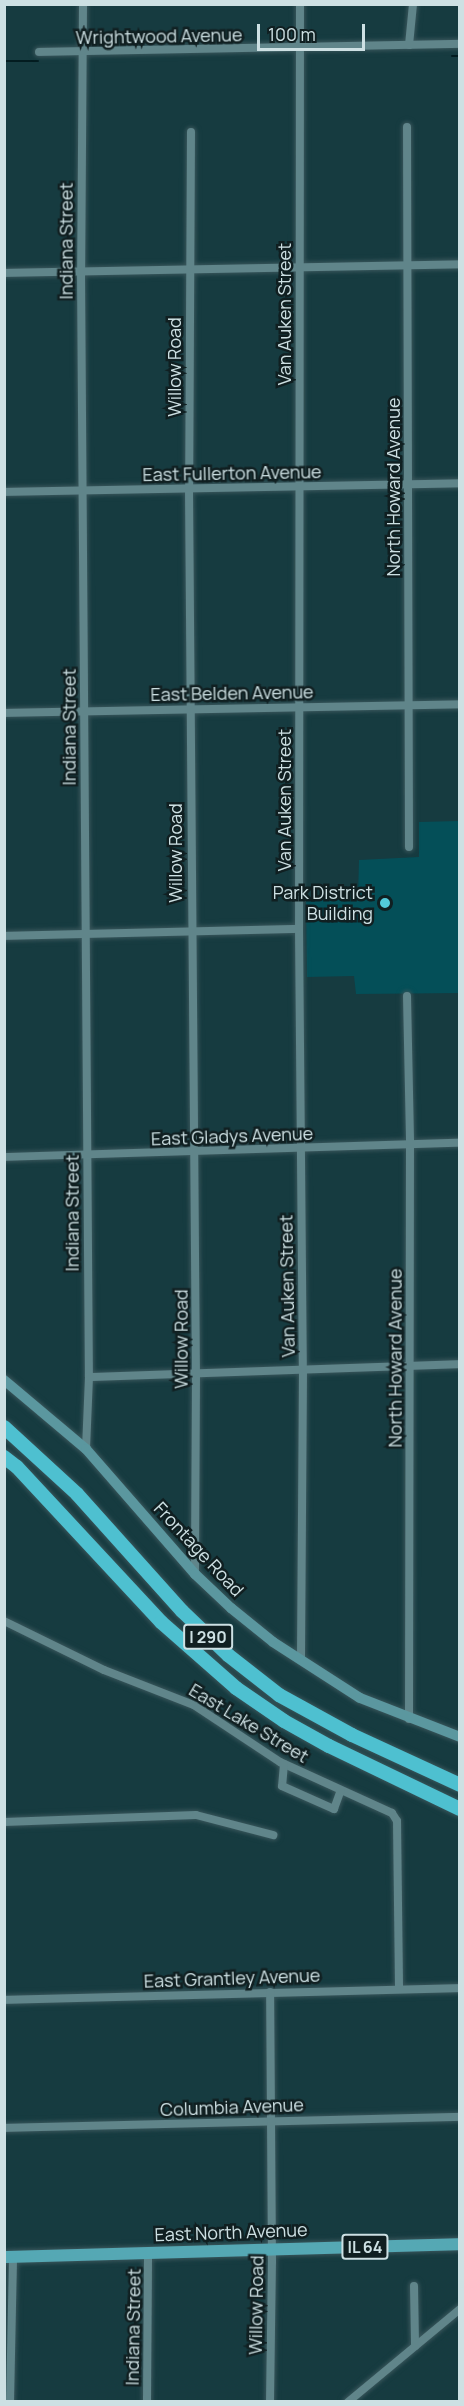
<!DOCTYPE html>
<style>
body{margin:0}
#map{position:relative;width:464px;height:2406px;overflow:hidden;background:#163b40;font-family:Manrope,sans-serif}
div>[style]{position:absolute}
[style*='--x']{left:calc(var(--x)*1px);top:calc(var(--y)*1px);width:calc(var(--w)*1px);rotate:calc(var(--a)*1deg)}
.green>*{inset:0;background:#044f58}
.stream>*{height:2px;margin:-1px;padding:0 1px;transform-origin:1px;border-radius:1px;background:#031c20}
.roads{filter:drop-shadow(0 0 2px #39565b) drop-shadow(0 0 2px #39565b)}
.street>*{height:8px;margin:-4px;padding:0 4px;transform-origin:4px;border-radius:4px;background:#60858a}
.secondary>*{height:10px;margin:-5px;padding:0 5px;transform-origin:5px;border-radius:5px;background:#5b979f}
.primary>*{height:12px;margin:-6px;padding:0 6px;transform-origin:6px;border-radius:6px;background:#55a8b4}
.highway>*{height:14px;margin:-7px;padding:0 7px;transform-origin:7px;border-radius:7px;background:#4ec0d0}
.dots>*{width:16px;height:16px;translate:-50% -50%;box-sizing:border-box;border:3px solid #101f21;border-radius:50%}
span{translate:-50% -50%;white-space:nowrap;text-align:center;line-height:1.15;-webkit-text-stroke:5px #101f21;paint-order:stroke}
.shield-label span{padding:2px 4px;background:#101f21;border:2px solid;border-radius:4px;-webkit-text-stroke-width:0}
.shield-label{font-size:16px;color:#cde0e3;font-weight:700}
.street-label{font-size:18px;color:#cde0e3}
.poi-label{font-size:18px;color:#cde0e3}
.right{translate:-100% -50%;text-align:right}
.frame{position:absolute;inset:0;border:6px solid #cde0e3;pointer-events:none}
.scale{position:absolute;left:257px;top:24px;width:108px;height:27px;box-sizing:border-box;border:3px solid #cde0e3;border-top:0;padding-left:8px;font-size:18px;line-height:21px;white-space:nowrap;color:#cde0e3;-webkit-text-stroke:4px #101f21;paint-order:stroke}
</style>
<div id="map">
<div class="green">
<div style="clip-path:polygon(459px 821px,459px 993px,356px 994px,354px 976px,307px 977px,306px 898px,358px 898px,359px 860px,419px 857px,419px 822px)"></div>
</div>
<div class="stream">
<div style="--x:452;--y:56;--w:8;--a:0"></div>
<div style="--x:4;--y:61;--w:34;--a:0"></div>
</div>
<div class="roads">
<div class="street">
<div style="--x:83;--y:4;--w:268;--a:90.4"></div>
<div style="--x:81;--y:272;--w:1105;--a:89.59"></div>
<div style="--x:89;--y:1377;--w:72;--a:92.4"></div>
<div style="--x:300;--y:4;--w:925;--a:90.06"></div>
<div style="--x:299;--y:929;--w:441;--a:89.5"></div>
<div style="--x:303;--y:1370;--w:290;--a:90.4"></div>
<div style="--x:409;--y:45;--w:41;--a:-84.4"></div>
<div style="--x:39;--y:52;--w:421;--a:-1.1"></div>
<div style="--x:407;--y:127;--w:720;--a:89.84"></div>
<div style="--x:191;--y:132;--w:357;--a:90.3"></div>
<div style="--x:189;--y:489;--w:885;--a:89.55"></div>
<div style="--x:196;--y:1374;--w:200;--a:90.3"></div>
<div style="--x:4;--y:273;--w:456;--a:-1.1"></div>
<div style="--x:4;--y:492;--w:456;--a:-1.1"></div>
<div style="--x:4;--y:713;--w:456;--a:-1.1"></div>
<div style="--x:4;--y:936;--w:295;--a:-1.4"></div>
<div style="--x:407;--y:996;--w:149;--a:88.8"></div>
<div style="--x:410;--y:1145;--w:574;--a:90.1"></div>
<div style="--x:4;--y:1157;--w:456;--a:-1.8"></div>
<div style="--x:89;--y:1377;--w:371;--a:-2"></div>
<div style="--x:4;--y:1621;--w:111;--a:26.1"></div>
<div style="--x:104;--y:1670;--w:97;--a:21.3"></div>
<div style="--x:194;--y:1705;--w:103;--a:33.5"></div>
<div style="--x:280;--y:1762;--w:123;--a:24.5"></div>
<div style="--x:392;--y:1813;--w:9;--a:58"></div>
<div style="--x:397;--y:1821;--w:167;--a:89.3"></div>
<div style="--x:284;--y:1764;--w:22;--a:95"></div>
<div style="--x:282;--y:1786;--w:57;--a:23.9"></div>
<div style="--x:334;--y:1809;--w:20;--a:-70"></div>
<div style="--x:4;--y:1822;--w:192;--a:-2.1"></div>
<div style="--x:196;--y:1815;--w:80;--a:14.6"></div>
<div style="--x:4;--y:2000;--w:456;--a:-1.5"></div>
<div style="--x:4;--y:2128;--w:456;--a:-1.4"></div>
<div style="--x:414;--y:2286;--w:60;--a:89"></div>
<div style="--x:10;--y:2402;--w:145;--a:-88.8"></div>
<div style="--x:147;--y:2402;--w:149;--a:-89.6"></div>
<div style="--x:270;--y:2402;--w:140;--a:-89.2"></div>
<div style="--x:272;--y:2262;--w:270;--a:-90.4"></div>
<div style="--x:348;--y:2402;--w:146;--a:-39.7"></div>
</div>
<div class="secondary">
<div style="--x:4;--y:1380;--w:107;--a:40.1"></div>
<div style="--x:86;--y:1449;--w:166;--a:48.9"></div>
<div style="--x:195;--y:1574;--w:50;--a:43.4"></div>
<div style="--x:231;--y:1608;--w:54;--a:39"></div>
<div style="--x:273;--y:1642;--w:103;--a:32.8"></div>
<div style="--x:360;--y:1698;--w:107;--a:21.3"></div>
</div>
<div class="primary">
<div style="--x:4;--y:2257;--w:456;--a:-1.6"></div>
</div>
<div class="highway">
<div style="--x:4;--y:1427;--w:99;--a:42.5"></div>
<div style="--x:77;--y:1494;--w:157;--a:48.1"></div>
<div style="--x:182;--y:1611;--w:64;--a:43.7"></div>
<div style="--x:228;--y:1655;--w:65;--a:38.1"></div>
<div style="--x:279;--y:1695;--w:83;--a:28.7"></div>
<div style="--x:352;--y:1735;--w:119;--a:24.8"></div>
<div style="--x:4;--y:1457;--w:16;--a:38"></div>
<div style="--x:17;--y:1467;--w:212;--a:47.1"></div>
<div style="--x:161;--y:1622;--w:100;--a:41.3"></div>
<div style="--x:236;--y:1688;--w:58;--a:34.5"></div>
<div style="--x:284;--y:1721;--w:51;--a:29.1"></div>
<div style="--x:329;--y:1746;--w:145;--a:25.7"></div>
</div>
</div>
<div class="dots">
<div style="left:385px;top:903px;background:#53cbdb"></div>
</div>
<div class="shield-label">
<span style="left:208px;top:1637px">I 290</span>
<span style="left:365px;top:2247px">IL 64</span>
</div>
<div class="street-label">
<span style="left:159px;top:36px;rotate:-1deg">Wrightwood Avenue</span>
<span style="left:66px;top:241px;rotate:-90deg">Indiana Street</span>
<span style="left:284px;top:314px;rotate:-90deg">Van Auken Street</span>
<span style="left:174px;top:367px;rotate:-90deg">Willow Road</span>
<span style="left:232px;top:473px;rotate:-1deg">East Fullerton Avenue</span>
<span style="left:393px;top:487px;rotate:-90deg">North Howard Avenue</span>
<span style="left:232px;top:693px;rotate:-1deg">East Belden Avenue</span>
<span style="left:69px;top:727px;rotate:-90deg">Indiana Street</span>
<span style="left:284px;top:800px;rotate:-90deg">Van Auken Street</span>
<span style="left:175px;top:853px;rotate:-90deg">Willow Road</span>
<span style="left:232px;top:1136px;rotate:-2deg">East Gladys Avenue</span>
<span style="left:72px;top:1213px;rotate:-90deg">Indiana Street</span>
<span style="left:287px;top:1286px;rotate:-91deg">Van Auken Street</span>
<span style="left:181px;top:1339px;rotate:-90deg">Willow Road</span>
<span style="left:395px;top:1358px;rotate:-90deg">North Howard Avenue</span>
<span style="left:199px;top:1549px;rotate:47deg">Frontage Road</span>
<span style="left:249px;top:1723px;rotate:31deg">East Lake Street</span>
<span style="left:232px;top:1978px;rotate:-2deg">East Grantley Avenue</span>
<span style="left:232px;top:2107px;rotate:-2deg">Columbia Avenue</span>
<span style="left:231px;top:2232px;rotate:-2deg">East North Avenue</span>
<span style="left:256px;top:2305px;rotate:-89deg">Willow Road</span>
<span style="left:133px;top:2327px;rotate:-89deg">Indiana Street</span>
</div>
<div class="poi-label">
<span class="right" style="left:373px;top:903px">Park District<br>Building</span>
</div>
<div class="frame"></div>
<div class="scale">100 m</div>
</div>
